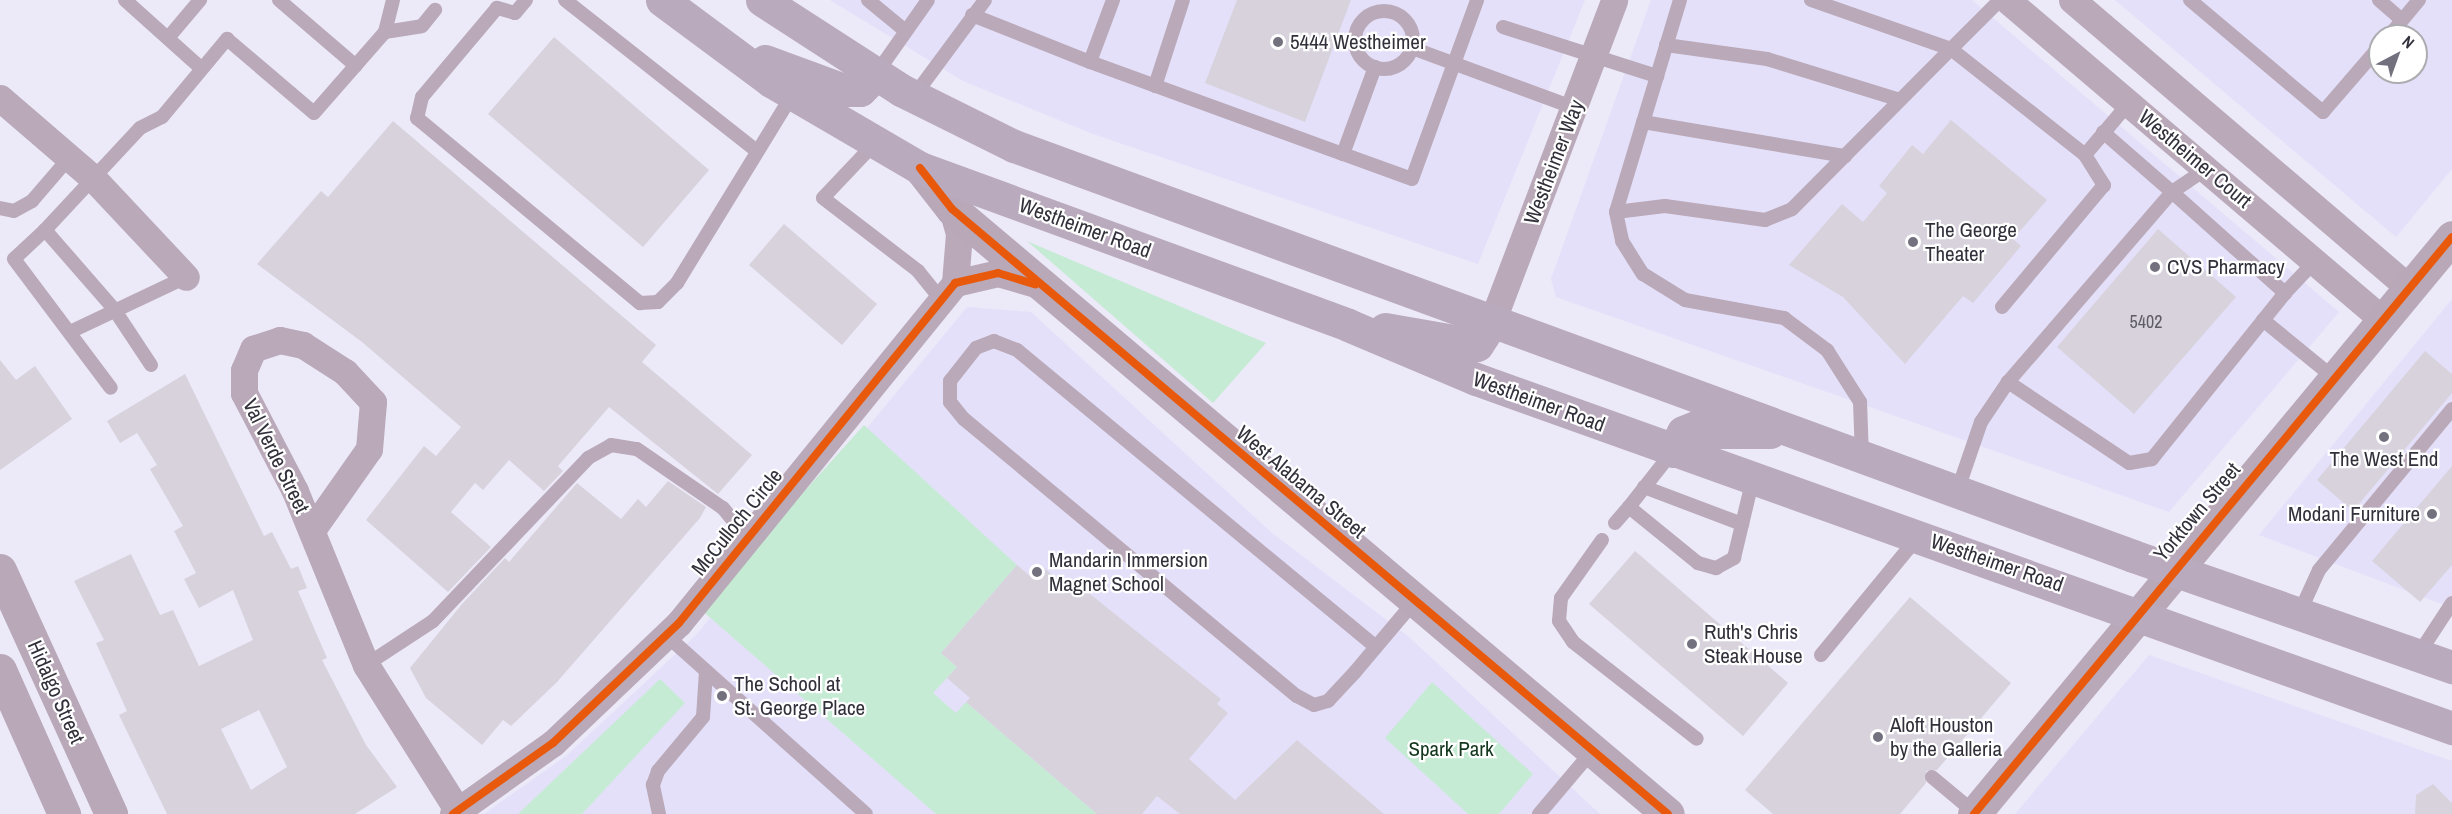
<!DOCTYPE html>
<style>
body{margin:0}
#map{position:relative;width:2452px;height:814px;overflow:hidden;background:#ece9f9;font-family:"Archivo Narrow",sans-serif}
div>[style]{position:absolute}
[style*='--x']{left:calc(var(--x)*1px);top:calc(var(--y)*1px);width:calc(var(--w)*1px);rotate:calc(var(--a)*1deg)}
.built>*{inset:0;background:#e4e0fa}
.green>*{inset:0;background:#c6ebd4}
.building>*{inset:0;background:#d8d2dc}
.lane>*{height:14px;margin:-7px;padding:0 7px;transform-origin:7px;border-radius:7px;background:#baa9b8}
.lane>.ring{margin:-7px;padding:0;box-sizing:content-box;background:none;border:14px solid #baa9b8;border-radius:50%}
.street>*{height:27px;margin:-13.5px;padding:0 13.5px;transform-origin:13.5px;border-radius:13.5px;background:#baa9b8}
.secondary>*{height:33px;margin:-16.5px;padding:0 16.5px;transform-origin:16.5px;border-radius:16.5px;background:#b9a8b8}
.primary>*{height:33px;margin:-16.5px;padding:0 16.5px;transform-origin:16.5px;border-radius:16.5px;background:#baaabd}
.cycleway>*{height:8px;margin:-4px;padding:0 4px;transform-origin:4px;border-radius:4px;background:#e8590c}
.dots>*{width:16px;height:16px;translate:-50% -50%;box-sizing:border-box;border:3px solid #fff;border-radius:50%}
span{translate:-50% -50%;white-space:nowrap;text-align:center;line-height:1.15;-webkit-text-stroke:4.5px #fff;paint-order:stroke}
.number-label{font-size:18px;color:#5e5c66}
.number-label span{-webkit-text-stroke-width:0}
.poi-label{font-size:21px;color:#32313b}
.left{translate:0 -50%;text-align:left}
.right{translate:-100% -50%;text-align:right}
.street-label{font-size:21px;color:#32313b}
.park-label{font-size:21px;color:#13371d}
.north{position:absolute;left:2368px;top:24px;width:60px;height:60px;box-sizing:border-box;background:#fff;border:2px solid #adadb1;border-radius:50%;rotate:41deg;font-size:16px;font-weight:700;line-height:24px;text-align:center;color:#32313b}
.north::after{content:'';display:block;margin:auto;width:21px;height:27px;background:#73717e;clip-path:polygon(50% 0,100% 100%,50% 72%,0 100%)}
</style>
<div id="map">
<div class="built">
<div style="clip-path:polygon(830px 0,1585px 0,1478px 264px,1093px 134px,963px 81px)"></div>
<div style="clip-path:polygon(1651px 0,1972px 0,2339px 312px,2169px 512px,1556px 297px,1551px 279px)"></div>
<div style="clip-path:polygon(evenodd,2115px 0,2452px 0,2452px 169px,2396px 237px,2115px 0,2380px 36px,2416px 36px,2416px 72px,2380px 72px,2380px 36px)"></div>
<div style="clip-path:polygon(2452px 299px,2452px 608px,2259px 535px)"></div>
<div style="clip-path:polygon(967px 307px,1031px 312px,1272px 533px,1409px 637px,1600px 814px,484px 814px,566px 756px,696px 635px)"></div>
<div style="clip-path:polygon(2149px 655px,2452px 761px,2452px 814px,2015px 814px)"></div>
</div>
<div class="green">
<div style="clip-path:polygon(1027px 241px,1266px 343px,1213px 403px)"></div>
<div style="clip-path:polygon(864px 425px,1017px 565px,941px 653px,957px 667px,933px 693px,956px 713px,966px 702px,1097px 814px,936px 814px,699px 608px)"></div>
<div style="clip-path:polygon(660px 679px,685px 703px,582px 814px,518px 814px)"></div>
<div style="clip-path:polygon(1432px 682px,1533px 774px,1499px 814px,1468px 814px,1385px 738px)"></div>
</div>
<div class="building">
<div style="clip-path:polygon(1237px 0,1351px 0,1305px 122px,1205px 83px)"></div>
<div style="clip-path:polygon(554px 37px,709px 170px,643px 247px,488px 114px)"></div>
<div style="clip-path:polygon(1951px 120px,2047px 200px,2013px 239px,2021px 246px,1973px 303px,1963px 296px,1905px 364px,1843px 297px,1789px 265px,1842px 204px,1863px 222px,1887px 193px,1879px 186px,1912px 145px,1923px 154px)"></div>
<div style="clip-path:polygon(393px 121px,656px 345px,642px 362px,752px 455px,718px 494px,609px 407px,558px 466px,563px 471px,544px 491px,509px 460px,483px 490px,475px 483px,451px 512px,491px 547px,448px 592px,366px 520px,424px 446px,436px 456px,461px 427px,362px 342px,257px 264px,321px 191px,328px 197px)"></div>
<div style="clip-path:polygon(784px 224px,877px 304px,842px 345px,749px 265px)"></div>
<div style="clip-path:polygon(2158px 229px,2236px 297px,2134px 414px,2057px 347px)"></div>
<div style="clip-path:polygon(2425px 351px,2452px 374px,2452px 393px,2353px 511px,2317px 480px)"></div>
<div style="clip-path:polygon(0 360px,16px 380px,35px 366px,72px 419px,0 470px)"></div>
<div style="clip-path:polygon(evenodd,185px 374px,264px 536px,272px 532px,291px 569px,298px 566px,307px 588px,298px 591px,327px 658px,322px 660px,366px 745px,397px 787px,355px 814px,167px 814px,119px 715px,127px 711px,96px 643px,104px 640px,74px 581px,131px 554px,160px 615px,173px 610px,199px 666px,253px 640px,233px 590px,199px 608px,184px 579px,196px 573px,174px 531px,183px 526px,150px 469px,157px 465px,137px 433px,120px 443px,107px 421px,185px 374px,259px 710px,287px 767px,251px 790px,221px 729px,259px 710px)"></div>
<div style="clip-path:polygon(2452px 466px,2452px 565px,2420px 602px,2372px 561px)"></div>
<div style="clip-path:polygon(668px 481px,706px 507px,700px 518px,557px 682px,511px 726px,503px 720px,482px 745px,426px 698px,410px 668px,462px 604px,505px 558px,509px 562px,577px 483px,621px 519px,638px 499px,646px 507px)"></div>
<div style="clip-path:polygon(1635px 551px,1788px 683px,1743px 736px,1589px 604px)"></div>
<div style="clip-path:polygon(1040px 564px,1064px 586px,1070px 578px,1221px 699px,1217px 704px,1228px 713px,1189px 759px,1235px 800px,1297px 740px,1384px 814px,1180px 814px,1157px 796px,1142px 814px,1097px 814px,966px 702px,970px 698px,947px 678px,957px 667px,941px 653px,1017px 565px,1030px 576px)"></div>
<div style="clip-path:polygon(1910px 597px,2011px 683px,1937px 770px,1926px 771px,1926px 783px,1900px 814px,1773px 814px,1745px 790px)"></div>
<div style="clip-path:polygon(2433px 784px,2452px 803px,2452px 814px,2415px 814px,2416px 795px)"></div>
</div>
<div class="lane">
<div style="--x:125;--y:0;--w:103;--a:41.9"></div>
<div style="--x:279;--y:0;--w:101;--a:40.6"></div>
<div style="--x:526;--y:0;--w:17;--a:130"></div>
<div style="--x:515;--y:13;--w:19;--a:-164"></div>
<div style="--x:497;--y:8;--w:116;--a:130.1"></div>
<div style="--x:422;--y:97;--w:22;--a:103"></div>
<div style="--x:417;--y:118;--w:290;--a:39.7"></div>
<div style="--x:640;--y:303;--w:18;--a:-3"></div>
<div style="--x:658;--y:302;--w:27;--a:-45"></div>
<div style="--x:677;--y:283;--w:222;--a:-58.5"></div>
<div style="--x:565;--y:0;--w:244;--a:38.2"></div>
<div style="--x:868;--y:0;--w:45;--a:39.6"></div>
<div style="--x:1113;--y:0;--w:66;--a:110.4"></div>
<div style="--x:1090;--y:62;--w:269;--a:20"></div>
<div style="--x:1343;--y:154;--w:93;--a:-69.8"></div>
<div style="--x:1680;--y:0;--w:221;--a:106.8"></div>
<div style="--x:1616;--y:212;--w:30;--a:78"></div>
<div style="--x:1622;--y:241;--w:39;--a:58"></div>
<div style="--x:1643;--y:274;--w:49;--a:31.8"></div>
<div style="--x:1685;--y:300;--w:101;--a:10.3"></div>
<div style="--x:1784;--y:318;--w:54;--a:36.7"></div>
<div style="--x:1827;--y:350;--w:62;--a:57.6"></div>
<div style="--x:1860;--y:402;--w:54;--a:87.9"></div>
<div style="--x:1811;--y:0;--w:148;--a:19.3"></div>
<div style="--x:1951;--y:49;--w:69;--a:-45"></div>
<div style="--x:2190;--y:0;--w:174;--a:40.1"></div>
<div style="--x:2323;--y:112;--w:87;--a:-49.2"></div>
<div style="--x:2379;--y:0;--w:30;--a:41"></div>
<div class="ring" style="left:1355px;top:11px;width:44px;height:44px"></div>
<div style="--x:972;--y:15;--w:127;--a:21.7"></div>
<div style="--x:1503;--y:27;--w:162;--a:17.7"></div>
<div style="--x:385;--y:32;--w:37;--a:-9"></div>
<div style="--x:422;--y:26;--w:21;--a:-51"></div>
<div style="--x:2389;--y:36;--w:47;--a:-50.2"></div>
<div style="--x:168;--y:38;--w:50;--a:-49.9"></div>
<div style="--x:1666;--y:45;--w:102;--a:7.9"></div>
<div style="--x:1767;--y:59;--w:139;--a:17.1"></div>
<div style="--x:1412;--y:48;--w:174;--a:20.2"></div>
<div style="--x:876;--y:74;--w:90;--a:-54.9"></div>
<div style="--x:1155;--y:86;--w:90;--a:-72"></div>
<div style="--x:914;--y:96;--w:119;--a:-53.5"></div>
<div style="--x:1643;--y:122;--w:205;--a:9.6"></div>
<div style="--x:2103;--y:132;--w:91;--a:41"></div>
<div style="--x:2172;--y:192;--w:152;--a:41.8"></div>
<div style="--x:2285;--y:293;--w:213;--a:128.7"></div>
<div style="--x:2152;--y:459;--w:23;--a:170"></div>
<div style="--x:2129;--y:463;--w:146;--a:-146.2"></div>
<div style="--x:2008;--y:382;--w:251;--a:-49.2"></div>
<div style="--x:2172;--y:192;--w:41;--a:-34.1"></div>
<div style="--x:874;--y:144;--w:74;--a:133.4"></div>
<div style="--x:823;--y:198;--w:120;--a:37.5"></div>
<div style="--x:918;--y:271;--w:36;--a:51"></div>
<div style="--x:1343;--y:154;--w:73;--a:19.9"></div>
<div style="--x:1412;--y:179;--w:190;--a:-70"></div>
<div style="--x:2085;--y:155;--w:68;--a:-49.8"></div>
<div style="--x:0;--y:208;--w:14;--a:12"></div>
<div style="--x:14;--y:211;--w:21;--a:-29"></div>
<div style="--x:32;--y:201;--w:57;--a:-49.3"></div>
<div style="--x:1616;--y:212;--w:49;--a:-7"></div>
<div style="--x:1665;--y:206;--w:101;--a:8"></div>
<div style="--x:1765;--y:220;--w:29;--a:-22"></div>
<div style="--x:1792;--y:209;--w:226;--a:-45.2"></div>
<div style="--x:1951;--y:49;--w:171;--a:38.3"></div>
<div style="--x:2085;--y:155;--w:36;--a:58"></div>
<div style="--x:2104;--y:185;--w:159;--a:129.9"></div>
<div style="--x:45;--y:230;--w:42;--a:136.9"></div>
<div style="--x:14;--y:259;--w:161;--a:53.1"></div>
<div style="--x:2285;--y:293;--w:44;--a:-46.8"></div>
<div style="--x:2263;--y:320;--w:90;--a:39.2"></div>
<div style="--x:72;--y:331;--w:126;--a:-25.3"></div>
<div style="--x:151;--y:365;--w:67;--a:-123.5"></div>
<div style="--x:114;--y:309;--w:105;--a:-131.1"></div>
<div style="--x:45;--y:230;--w:139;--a:-47"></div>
<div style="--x:140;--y:128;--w:25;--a:-27"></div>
<div style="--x:162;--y:117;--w:102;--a:-50.2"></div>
<div style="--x:227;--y:39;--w:114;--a:40.4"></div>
<div style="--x:314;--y:113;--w:108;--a:-48.8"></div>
<div style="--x:385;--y:32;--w:33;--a:-76"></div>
<div style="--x:1673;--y:451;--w:71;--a:128.2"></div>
<div style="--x:1629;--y:507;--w:89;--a:39.1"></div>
<div style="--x:1698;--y:563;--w:19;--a:16"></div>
<div style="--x:1716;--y:568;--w:21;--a:-29"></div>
<div style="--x:1734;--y:558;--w:82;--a:-76.6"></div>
<div style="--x:1644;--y:487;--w:105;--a:20.7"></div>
<div style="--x:1957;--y:492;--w:74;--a:-71.1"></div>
<div style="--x:1981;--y:422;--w:48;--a:-56"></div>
<div style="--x:1615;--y:523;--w:21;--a:-49"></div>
<div style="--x:1602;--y:540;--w:71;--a:125.3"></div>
<div style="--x:1561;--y:598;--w:23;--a:95"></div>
<div style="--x:1559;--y:621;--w:25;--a:56"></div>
<div style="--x:1573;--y:642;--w:157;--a:38"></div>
<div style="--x:2299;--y:614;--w:48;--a:-65.6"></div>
<div style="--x:2319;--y:570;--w:209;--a:-50.4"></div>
<div style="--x:666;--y:635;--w:268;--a:41.8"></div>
<div style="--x:1376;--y:647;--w:466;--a:-140.4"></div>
<div style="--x:1017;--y:350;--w:25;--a:-159"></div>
<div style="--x:994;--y:341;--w:19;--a:159"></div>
<div style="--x:976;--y:348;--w:42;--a:128.2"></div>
<div style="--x:950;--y:381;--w:21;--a:90"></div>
<div style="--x:950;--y:402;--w:22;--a:51"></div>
<div style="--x:964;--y:419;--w:433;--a:39.8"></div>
<div style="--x:1297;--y:696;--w:19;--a:28"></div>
<div style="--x:1314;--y:705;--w:15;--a:-16"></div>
<div style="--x:1328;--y:701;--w:40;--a:-47"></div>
<div style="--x:1355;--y:672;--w:92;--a:-49.9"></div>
<div style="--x:1821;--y:655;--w:151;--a:-50.6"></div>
<div style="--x:2418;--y:655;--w:62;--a:-56.8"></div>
<div style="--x:366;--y:665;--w:80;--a:-33.3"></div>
<div style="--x:433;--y:621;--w:225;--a:-46.4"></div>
<div style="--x:588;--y:458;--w:26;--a:-29"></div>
<div style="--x:611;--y:445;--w:26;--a:9"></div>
<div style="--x:637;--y:449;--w:104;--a:34.5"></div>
<div style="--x:723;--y:508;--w:38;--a:51"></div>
<div style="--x:1932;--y:777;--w:56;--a:39.9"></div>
<div style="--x:659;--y:814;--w:30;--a:-102"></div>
<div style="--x:653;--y:785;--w:15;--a:-70"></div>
<div style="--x:658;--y:771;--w:70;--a:-50.2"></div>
<div style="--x:703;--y:717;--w:45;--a:-86.2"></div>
<div style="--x:1539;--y:814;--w:84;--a:-49.8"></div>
</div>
<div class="street">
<div style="--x:2007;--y:0;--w:492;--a:40.4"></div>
<div style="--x:2072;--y:0;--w:443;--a:40.5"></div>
<div style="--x:0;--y:98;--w:121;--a:40.7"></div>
<div style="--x:92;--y:177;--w:137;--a:46.8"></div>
<div style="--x:952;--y:209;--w:26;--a:74"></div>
<div style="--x:959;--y:234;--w:49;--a:94.7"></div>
<div style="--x:1492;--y:322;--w:344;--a:-69.2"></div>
<div style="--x:312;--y:530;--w:99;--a:-54.9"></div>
<div style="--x:369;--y:449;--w:47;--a:-85.1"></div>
<div style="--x:373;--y:402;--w:41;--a:-133"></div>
<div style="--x:345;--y:372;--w:50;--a:-147.3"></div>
<div style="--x:303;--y:345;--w:24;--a:-168"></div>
<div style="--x:280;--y:340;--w:28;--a:162"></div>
<div style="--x:253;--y:349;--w:23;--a:113"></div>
<div style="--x:244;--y:370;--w:23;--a:90"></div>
<div style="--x:244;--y:393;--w:110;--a:62.5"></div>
<div style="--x:295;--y:491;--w:188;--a:67.8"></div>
<div style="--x:366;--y:665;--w:173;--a:57.8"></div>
<div style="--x:453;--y:814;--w:123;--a:-35.4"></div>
<div style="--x:553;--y:743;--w:174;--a:-43.6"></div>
<div style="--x:679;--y:623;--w:438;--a:-50.9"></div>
<div style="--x:955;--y:283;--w:44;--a:-13.1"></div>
<div style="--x:998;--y:273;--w:43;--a:16.3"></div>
</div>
<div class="secondary">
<div style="--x:920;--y:168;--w:52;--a:52"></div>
<div style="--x:952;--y:209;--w:937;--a:40.2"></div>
<div style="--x:0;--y:570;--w:268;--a:65.5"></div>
<div style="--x:0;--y:670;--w:158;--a:66"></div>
<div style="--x:1974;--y:814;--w:749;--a:-50.36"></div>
</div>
<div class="primary">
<div style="--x:662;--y:0;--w:136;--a:36.6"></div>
<div style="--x:771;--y:81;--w:173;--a:30.3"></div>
<div style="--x:920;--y:168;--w:456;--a:20.1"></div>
<div style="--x:1348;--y:325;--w:139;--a:22.9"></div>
<div style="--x:1476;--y:379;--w:1037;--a:19.68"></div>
<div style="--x:762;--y:0;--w:166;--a:32.9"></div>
<div style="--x:901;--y:90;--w:126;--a:26.4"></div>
<div style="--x:1014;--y:146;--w:1192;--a:20.12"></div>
<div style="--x:2133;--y:556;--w:338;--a:19.2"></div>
<div style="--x:765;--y:61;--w:84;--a:20.2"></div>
<div style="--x:844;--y:90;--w:16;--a:0"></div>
<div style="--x:860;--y:90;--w:23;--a:-45"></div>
<div style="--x:1385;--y:329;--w:93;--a:9.9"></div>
<div style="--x:1477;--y:345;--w:27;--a:-57"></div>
<div style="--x:1673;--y:451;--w:21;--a:-62"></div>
<div style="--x:1683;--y:432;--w:16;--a:-22"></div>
<div style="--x:1698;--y:426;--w:21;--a:17"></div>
<div style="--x:1718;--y:432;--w:52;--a:0"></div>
</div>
<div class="cycleway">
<div style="--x:920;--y:168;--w:52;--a:52"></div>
<div style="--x:952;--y:209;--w:937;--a:40.2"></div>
<div style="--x:453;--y:814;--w:123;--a:-35.4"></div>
<div style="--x:553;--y:743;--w:174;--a:-43.6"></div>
<div style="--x:679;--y:623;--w:438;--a:-50.9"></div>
<div style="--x:955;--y:283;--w:44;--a:-13.1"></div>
<div style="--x:998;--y:273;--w:39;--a:17"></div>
<div style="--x:1974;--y:814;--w:749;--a:-50.36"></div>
</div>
<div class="dots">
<div style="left:1278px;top:42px;background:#73717e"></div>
<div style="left:1913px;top:242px;background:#73717e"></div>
<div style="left:2155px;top:267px;background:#73717e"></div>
<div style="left:2384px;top:437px;background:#73717e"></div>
<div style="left:2432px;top:514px;background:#73717e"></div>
<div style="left:1037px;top:572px;background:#73717e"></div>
<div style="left:1692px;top:644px;background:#73717e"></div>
<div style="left:722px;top:696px;background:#73717e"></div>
<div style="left:1878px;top:737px;background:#73717e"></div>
</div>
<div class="number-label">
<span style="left:2146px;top:322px">5402</span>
</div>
<div class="poi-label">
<span class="left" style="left:1290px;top:42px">5444 Westheimer</span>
<span class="left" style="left:1925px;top:242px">The George<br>Theater</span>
<span class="left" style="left:2167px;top:267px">CVS Pharmacy</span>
<span style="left:2384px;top:459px">The West End</span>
<span class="right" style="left:2420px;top:514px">Modani Furniture</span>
<span class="left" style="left:1049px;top:572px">Mandarin Immersion<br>Magnet School</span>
<span class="left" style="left:1704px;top:644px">Ruth's Chris<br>Steak House</span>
<span class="left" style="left:734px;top:696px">The School at<br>St. George Place</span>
<span class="left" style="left:1890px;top:737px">Aloft Houston<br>by the Galleria</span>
</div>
<div class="street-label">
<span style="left:2195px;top:159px;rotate:40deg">Westheimer Court</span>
<span style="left:1554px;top:162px;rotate:-69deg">Westheimer Way</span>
<span style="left:1085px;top:228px;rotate:20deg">Westheimer Road</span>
<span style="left:1539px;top:402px;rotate:20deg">Westheimer Road</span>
<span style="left:276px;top:456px;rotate:64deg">Val Verde Street</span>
<span style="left:1301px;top:482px;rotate:40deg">West Alabama Street</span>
<span style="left:2197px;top:512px;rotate:-50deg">Yorktown Street</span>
<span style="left:737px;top:522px;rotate:-51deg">McCulloch Circle</span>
<span style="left:1997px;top:563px;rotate:19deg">Westheimer Road</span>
<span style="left:56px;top:692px;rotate:66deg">Hidalgo Street</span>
</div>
<div class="park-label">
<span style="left:1451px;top:749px">Spark Park</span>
</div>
<div class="north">N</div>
</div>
